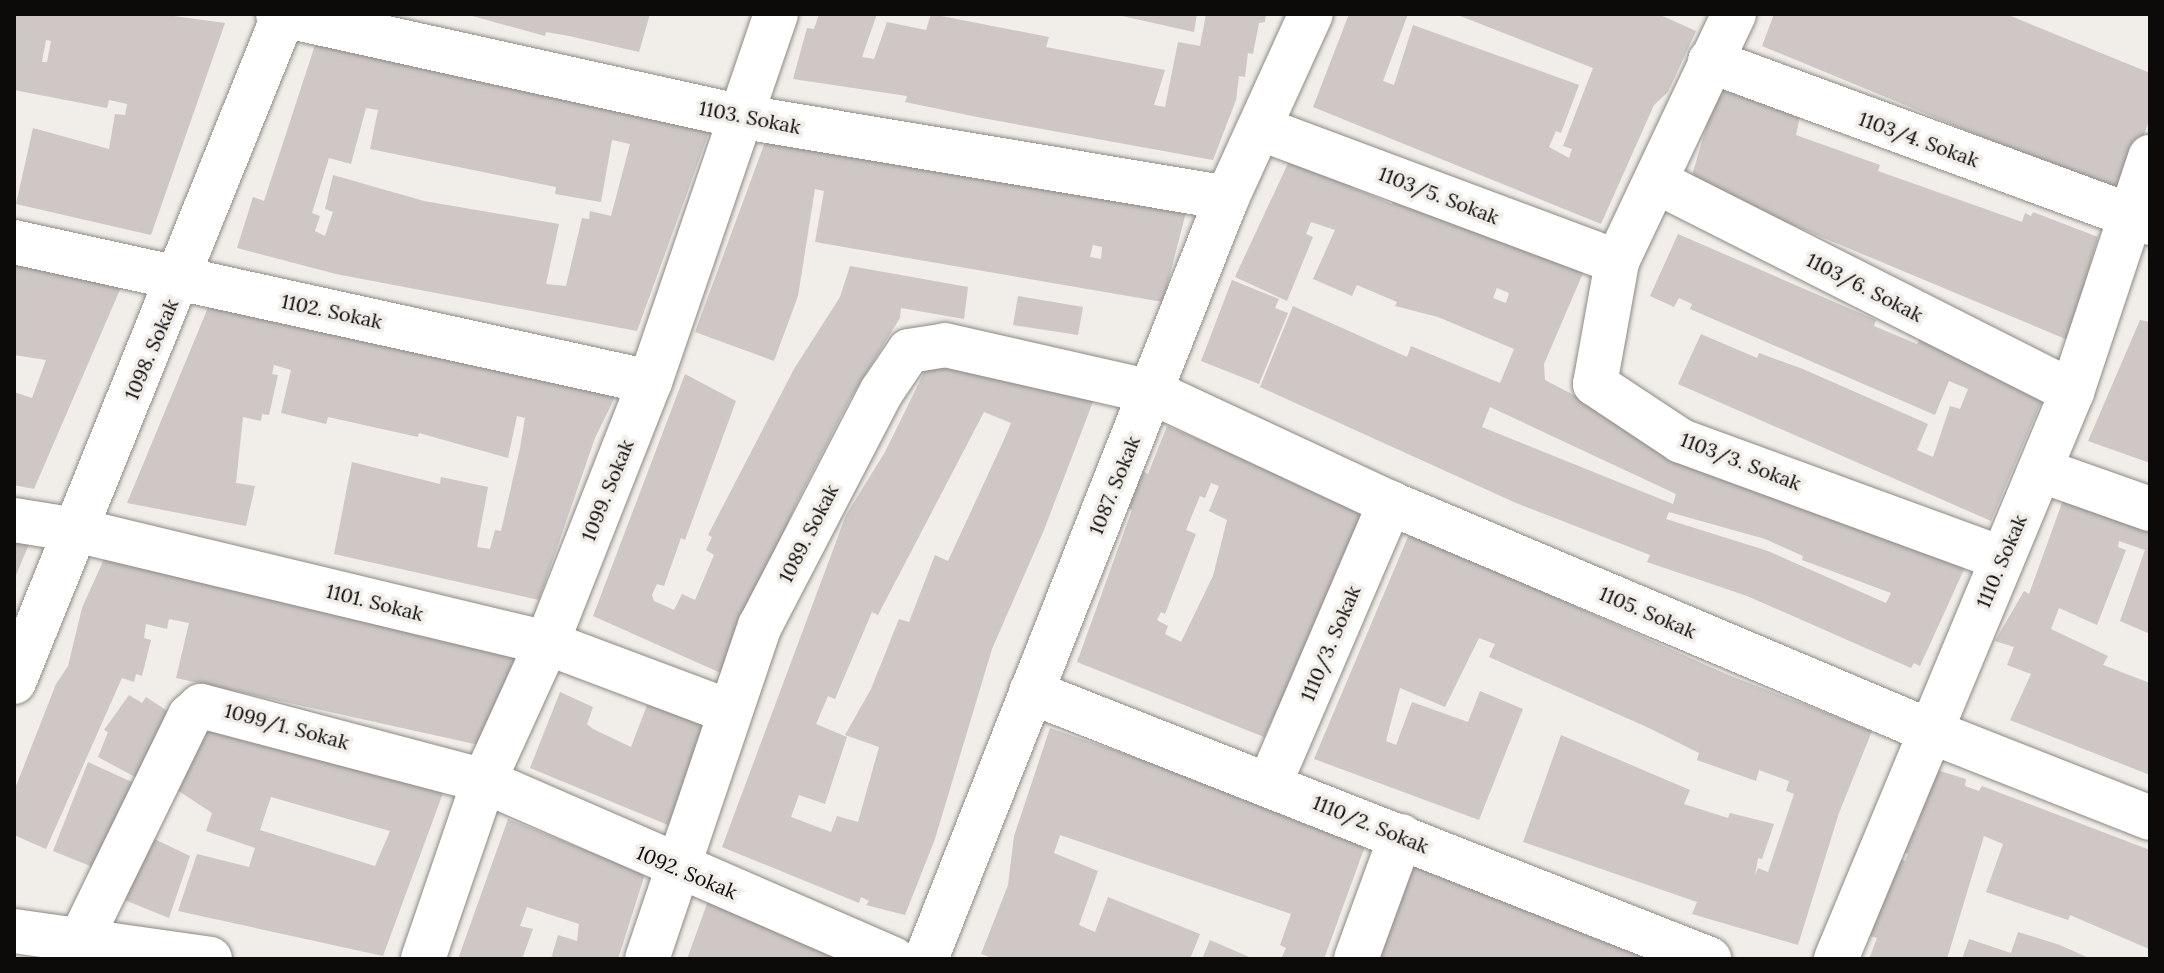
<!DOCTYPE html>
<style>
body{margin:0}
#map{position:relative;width:2164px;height:973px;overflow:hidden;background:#f1ede8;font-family:Lora,serif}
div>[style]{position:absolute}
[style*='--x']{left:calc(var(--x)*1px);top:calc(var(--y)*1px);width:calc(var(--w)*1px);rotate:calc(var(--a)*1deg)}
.building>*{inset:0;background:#cec7c5}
.roads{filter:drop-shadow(0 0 2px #8d8a85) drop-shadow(0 0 2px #8d8a85)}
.minor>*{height:44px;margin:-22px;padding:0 22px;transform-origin:22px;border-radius:22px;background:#fff}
span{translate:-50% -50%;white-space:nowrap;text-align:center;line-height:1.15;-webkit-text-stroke:7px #f1ede8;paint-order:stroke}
.street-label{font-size:20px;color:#0c0b0a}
.frame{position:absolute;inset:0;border:16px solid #0c0b0a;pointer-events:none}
</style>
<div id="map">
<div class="building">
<div style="clip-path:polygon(evenodd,14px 14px,159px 14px,225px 23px,151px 235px,16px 204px,33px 128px,109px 149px,115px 114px,125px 115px,127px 104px,109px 100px,107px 108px,14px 90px,14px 14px,46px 40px,51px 41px,47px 62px,42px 62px,46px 40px)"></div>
<div style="clip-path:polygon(465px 14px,650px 14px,639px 52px,569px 36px,546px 32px,545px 36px)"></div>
<div style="clip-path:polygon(819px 14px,877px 14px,862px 57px,874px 59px,887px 22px,926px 30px,931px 14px,1049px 37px,1046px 47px,1165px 70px,1154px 105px,1165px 107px,1178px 42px,1200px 46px,1206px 14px,1266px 14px,1265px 22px,1259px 23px,1253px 54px,1248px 53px,1245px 77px,1239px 76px,1236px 100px,1213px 160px,982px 118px,905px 102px,907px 96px,793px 79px,807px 28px,814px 29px)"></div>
<div style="clip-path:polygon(1113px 14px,1197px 14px,1194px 32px)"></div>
<div style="clip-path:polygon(1349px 14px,1408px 14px,1383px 81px,1394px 85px,1413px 25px,1579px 85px,1561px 133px,1556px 131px,1549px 147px,1569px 158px,1572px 149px,1563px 146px,1593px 68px,1455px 14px,1658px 14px,1696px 31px,1668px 92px,1654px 105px,1601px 224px,1313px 107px)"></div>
<div style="clip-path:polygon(1774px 14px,2006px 14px,2150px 73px,2150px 118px,2122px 195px,1762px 46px)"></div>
<div style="clip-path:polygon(evenodd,316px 42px,712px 124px,637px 331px,336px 274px,237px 248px,253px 197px,264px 201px,316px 42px,366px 108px,378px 110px,370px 149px,556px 187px,555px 194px,601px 202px,612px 140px,630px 144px,611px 216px,590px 211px,589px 219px,582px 218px,566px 286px,546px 284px,559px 224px,424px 201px,333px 175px,325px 209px,333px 212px,325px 236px,315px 231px,320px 216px,312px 213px,329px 158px,351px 164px,366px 108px)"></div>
<div style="clip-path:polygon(1722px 74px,1803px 102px,1796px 135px,1880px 165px,1878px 171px,2022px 222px,2025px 213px,2031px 216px,2033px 212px,2098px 237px,2085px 282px,2095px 286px,2075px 343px,1690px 182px)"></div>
<div style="clip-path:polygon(evenodd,768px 134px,1186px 212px,1163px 302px,815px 242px,824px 191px,815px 189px,798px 296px,774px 361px,695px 332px,768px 134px,1093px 245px,1102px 247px,1101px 259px,1090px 257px,1093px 245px)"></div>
<div style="clip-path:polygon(evenodd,1290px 159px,1353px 183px,1351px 187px,1392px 204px,1395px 197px,1583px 273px,1544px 364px,1545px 380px,1627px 423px,1967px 563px,1920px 666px,1914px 663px,1911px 668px,1747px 596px,1647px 562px,1650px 555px,1516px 503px,1260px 387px,1293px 306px,1407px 357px,1411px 346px,1500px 383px,1514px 349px,1438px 317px,1395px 306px,1397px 302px,1357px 285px,1352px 296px,1313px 279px,1335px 230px,1311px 222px,1306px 234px,1313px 237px,1287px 301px,1235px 277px,1290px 159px,1497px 288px,1509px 293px,1506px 303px,1493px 298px,1497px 288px,1290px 159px,1490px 407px,1676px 494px,1673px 504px,1482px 427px,1490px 407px,1290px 159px,1669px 512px,1765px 539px,1803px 556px,1802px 560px,1891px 593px,1886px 603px,1768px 551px,1666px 519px,1669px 512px)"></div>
<div style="clip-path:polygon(1678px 234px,1876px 320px,1874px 326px,1917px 344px,1920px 338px,2045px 393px,1991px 521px,1678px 384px,1701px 334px,1757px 358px,1759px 353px,1803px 369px,1928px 424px,1917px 450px,1933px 457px,1950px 406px,1960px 409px,1968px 389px,1949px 381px,1935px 415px,1690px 309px,1692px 304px,1679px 298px,1674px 307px,1650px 296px)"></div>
<div style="clip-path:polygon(14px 257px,125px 278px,34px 489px,14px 485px,14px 392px,32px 398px,46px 360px,14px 355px)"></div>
<div style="clip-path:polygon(850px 266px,968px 287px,964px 319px,901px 308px,900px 318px,849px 401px,797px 502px,723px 674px,593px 616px,685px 374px,736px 401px,685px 540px,681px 538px,664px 586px,657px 584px,652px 595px,654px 601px,674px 610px,682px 594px,695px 600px,714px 555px,706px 550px,712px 537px,708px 535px,794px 369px,840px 297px)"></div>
<div style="clip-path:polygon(1232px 280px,1279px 299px,1275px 308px,1288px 313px,1259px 384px,1201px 361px)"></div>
<div style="clip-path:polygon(1018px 296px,1083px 307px,1078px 335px,1013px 325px)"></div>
<div style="clip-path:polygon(212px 298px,618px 391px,595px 438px,539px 600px,334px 554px,352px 462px,440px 484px,441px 477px,488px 487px,477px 547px,490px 549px,495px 530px,501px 531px,520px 448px,525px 418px,517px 416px,508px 458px,419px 433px,418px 437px,328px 417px,326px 424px,281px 413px,291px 370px,274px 365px,272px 374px,278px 375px,269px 415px,262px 414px,261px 421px,243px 417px,236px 483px,255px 486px,246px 526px,127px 503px)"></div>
<div style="clip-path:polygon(2140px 320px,2150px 322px,2150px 463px,2088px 441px)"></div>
<div style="clip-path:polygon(evenodd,935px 350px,1099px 386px,1044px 530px,992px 649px,935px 839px,905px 915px,866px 905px,869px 901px,861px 897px,859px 903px,722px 847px,846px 515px,885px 452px,935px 350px,984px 412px,1011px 423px,1003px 442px,948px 561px,935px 555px,909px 622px,899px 619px,871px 689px,845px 735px,879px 747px,858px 822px,837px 816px,831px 832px,791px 817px,799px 795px,825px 804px,847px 737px,816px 724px,828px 696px,835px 699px,872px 612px,878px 615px,984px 412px)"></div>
<div style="clip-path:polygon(evenodd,1167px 426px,1370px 512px,1264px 737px,1077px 662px,1132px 510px,1118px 505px,1133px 467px,1148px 474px,1167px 426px,1211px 483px,1219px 486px,1209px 511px,1227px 520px,1213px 576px,1181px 642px,1165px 634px,1168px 626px,1157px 620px,1161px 612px,1165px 614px,1196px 534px,1186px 530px,1200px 496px,1205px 498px,1211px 483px)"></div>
<div style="clip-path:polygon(2066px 492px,2150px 521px,2150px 634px,2120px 621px,2145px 550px,2119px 541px,2118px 547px,2126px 550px,2097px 625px,2059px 608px,2051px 629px,2108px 656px,2103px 665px,2150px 683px,2150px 775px,2010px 720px,2031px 674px,2007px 665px,2014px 647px,1995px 641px,2024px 591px,2029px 594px)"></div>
<div style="clip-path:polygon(1410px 532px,1726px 674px,1872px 731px,1839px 813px,1798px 945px,1692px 914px,1697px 902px,1523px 842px,1561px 735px,1690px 790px,1684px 804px,1728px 818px,1730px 813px,1774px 824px,1762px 859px,1758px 858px,1755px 876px,1758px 868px,1768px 872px,1794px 794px,1786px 791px,1789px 781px,1759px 770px,1756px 781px,1697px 760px,1699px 753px,1649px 728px,1489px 657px,1495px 644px,1479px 638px,1445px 707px,1400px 688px,1386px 741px,1396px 745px,1412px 702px,1468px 722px,1480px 691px,1523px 709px,1479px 820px,1314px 759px)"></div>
<div style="clip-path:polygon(14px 536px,32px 537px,14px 580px)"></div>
<div style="clip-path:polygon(105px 557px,520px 648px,479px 745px,176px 678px,189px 623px,169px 619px,167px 629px,146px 624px,144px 638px,151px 640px,142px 676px,136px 674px,134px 682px,122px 678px,46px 849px,14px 835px,14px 791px,56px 684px,68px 666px,82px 608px)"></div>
<div style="clip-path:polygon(560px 692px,593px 707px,587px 724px,593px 729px,631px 747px,651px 695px,714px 713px,668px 825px,530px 768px)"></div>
<div style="clip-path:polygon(129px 695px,142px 703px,146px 697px,183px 721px,150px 785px,98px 757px,108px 732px,104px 730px)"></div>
<div style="clip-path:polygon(evenodd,203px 716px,450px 774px,383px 956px,178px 911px,197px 854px,249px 867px,255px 848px,206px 831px,212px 813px,171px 786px,203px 716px,271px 797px,390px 831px,375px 866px,260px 830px,271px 797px)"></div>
<div style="clip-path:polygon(1050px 728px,1368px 838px,1324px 959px,1281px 959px,1286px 948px,1280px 945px,1291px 914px,1060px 835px,1054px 853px,1098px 871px,1079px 925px,1095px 932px,1108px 897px,1200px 934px,1190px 959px,995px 959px,981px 954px,1008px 885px,1014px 836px)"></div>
<div style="clip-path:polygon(88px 762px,136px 784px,95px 868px,53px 851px)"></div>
<div style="clip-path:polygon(1930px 768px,1966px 779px,1965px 786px,1979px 791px,1982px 786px,2150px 850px,2149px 949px,2070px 915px,2068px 920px,1986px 892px,2003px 844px,1984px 836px,1947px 959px,1869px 959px,1877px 938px,1870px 936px,1899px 859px,1905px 861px,1908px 854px,1903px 852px,1911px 829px,1916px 831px)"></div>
<div style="clip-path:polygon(508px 819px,645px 874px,618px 959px,551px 959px,558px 935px,577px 941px,579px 924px,527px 907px,520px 926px,533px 929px,522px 959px,458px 959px)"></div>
<div style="clip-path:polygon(146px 835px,190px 856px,169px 918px,122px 899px)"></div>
<div style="clip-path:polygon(1417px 857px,1652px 959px,1378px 959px)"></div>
<div style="clip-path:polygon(708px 901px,840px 959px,687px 959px)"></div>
<div style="clip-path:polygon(2018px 932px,2060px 945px,2091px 959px,1962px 959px,1969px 939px,2011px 953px)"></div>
<div style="clip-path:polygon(1210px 940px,1249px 957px,1263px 959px,1202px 959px)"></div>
</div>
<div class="roads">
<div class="minor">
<div style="--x:278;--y:14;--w:477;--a:12.5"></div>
<div style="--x:744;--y:117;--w:490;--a:9.5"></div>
<div style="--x:1734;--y:14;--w:274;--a:115.3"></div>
<div style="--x:1617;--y:262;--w:124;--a:100.2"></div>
<div style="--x:1595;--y:384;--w:103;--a:33.5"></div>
<div style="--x:1681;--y:441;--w:340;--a:20.1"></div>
<div style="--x:1710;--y:61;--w:469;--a:20.2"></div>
<div style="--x:1262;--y:129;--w:379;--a:20.5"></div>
<div style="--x:1657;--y:182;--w:465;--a:26.8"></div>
<div style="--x:14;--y:242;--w:651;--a:12.41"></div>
<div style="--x:2040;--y:470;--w:117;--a:19.5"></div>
<div style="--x:14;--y:520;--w:63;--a:9.2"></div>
<div style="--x:76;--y:530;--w:484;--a:13.5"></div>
<div style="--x:547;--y:643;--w:193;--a:20.6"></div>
<div style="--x:14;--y:682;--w:721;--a:-67.99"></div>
<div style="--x:1031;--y:692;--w:729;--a:21.49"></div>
<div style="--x:1270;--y:783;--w:305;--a:-66.8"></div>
<div style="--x:14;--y:931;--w:198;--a:8.1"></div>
<div style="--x:82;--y:937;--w:246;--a:-64"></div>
<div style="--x:190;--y:716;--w:15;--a:-42"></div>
<div style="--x:201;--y:706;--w:293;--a:14.8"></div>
<div style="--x:484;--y:781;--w:446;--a:23.5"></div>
<div style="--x:423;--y:959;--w:188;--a:-71.1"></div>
<div style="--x:484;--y:781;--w:152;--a:-65.5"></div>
<div style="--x:547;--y:643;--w:281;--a:-68.5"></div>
<div style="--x:650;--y:382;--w:389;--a:-71.1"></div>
<div style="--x:647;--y:959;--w:352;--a:-71.3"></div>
<div style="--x:760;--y:626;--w:265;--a:-62.6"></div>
<div style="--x:882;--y:391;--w:48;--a:-56"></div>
<div style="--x:909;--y:351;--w:36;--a:-9"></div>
<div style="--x:945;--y:345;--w:212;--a:12.8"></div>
<div style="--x:1152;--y:392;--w:263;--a:25"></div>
<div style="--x:1390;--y:503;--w:588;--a:22.9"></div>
<div style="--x:1932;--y:732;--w:234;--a:21.5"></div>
<div style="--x:926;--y:959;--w:818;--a:-68.42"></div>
<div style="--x:1227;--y:198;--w:202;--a:-65.5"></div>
<div style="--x:1356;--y:959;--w:131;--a:-69.9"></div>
<div style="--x:1836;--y:959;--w:614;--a:-67.4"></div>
<div style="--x:2072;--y:392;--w:248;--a:-71.6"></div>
</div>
</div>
<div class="street-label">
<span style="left:750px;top:117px;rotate:11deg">1103. Sokak</span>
<span style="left:1919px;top:139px;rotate:20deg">1103/4. Sokak</span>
<span style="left:1439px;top:195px;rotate:21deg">1103/5. Sokak</span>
<span style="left:1865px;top:287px;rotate:27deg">1103/6. Sokak</span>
<span style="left:332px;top:311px;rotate:12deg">1102. Sokak</span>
<span style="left:151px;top:349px;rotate:-67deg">1098. Sokak</span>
<span style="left:1741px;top:461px;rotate:21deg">1103/3. Sokak</span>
<span style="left:1114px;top:485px;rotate:-68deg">1087. Sokak</span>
<span style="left:607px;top:490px;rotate:-68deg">1099. Sokak</span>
<span style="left:808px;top:533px;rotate:-63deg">1089. Sokak</span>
<span style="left:2001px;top:561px;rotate:-67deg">1110. Sokak</span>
<span style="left:375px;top:602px;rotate:14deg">1101. Sokak</span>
<span style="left:1648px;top:612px;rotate:23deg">1105. Sokak</span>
<span style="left:1330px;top:643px;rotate:-67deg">1110/3. Sokak</span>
<span style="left:287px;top:726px;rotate:15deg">1099/1. Sokak</span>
<span style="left:1371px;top:824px;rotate:22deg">1110/2. Sokak</span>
<span style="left:687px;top:872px;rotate:23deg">1092. Sokak</span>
</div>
<div class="frame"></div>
</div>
